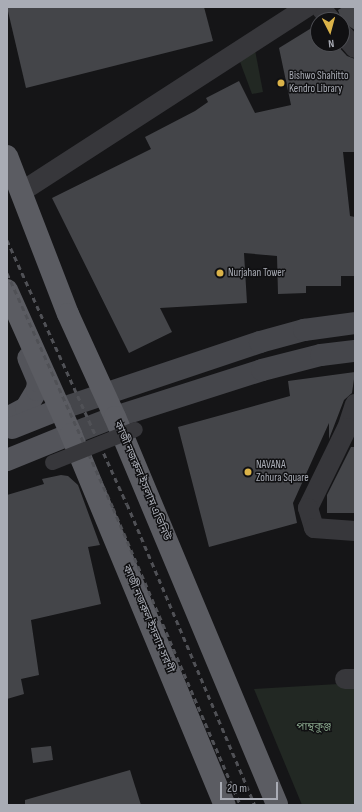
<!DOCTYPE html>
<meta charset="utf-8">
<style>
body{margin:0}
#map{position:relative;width:362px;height:812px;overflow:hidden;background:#151517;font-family:"Sofia Sans Condensed","Noto Sans Bengali",sans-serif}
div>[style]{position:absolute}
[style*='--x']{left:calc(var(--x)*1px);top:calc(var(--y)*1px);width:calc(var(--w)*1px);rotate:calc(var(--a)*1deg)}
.green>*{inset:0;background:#222823}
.building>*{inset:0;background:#444549}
.minor>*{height:20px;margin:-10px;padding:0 10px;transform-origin:10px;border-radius:10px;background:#37373b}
.secondary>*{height:22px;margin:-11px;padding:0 11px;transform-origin:11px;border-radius:11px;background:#45464b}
.primary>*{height:22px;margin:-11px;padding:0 11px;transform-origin:11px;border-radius:11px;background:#53545a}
.trunk>*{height:22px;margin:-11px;padding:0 11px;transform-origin:11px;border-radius:11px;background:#5b5c62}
.rail>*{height:3px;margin-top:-1.5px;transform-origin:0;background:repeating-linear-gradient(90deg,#505156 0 5px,transparent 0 9px)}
.pedestrian-bridge>*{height:15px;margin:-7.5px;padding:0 7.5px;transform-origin:7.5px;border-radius:7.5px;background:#37373b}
.dots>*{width:11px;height:11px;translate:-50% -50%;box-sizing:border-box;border:2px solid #101012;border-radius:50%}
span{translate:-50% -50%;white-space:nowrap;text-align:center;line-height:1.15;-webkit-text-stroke:3px #101012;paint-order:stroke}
.poi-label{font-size:11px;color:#a9acb5}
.left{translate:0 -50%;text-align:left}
.street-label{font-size:11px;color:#a9acb5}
.park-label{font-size:11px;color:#829e85}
.frame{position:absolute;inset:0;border:8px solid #a9acb5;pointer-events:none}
.north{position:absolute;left:310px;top:12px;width:40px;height:40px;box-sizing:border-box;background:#101012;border:1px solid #4d4e53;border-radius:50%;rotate:174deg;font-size:11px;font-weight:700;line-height:16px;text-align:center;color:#a9acb5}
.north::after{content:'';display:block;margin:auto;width:14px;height:18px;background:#dbb349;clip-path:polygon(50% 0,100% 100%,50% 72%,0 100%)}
.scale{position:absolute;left:220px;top:782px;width:58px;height:18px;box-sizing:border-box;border:2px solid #a9acb5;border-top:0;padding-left:5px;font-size:12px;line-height:14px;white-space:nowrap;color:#a9acb5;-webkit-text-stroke:3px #101012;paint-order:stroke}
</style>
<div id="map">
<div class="green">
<div style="clip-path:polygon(255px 50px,263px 92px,252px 94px,239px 59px)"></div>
<div style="clip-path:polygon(355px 683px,355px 805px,302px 805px,254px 689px)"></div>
</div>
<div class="building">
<div style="clip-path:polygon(7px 7px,204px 7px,213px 41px,26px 88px)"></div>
<div style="clip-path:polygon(343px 7px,355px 7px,355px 30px,342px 22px,338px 10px)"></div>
<div style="clip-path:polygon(318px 24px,318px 44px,336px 44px,347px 56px,355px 59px,355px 152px,343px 152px,350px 216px,355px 217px,355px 276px,341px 276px,341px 286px,306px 286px,306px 293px,278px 294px,277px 256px,244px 253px,247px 303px,160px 308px,172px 332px,129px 353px,52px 198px,151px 149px,145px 137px,195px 111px,208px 102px,206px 98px,239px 81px,255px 113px,291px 105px,279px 48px)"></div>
<div style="clip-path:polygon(355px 372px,352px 393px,344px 400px,329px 439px,329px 423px,293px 503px,297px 523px,209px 547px,178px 427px,290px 396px,288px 381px)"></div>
<div style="clip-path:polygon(351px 447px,355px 447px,355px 513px,327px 513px,327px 495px)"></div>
<div style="clip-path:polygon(61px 475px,68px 476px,78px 485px,100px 545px,88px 547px,101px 604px,31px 620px,39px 675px,21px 679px,24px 694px,7px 699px,7px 495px,44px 484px,42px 479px)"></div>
<div style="clip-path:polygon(51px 746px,53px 760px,33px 763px,31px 748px)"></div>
<div style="clip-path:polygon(130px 770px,141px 805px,25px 805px,25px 800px)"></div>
</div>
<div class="minor">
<div style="--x:320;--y:7;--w:17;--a:50"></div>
<div style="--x:342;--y:33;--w:20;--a:49"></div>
<div style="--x:21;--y:192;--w:341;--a:-32.9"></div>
<div style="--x:355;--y:404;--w:25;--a:108"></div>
<div style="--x:347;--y:428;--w:89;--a:116"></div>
<div style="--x:308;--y:508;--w:21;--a:73"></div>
<div style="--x:314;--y:528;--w:41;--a:4.2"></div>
<div style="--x:345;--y:679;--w:10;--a:0"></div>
</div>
<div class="secondary">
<div style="--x:60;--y:409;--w:211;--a:-18.5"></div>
<div style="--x:260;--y:342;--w:46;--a:-15.3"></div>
<div style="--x:304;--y:330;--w:51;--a:-7.8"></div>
<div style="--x:71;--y:434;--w:47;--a:-21.1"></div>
<div style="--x:115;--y:417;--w:154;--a:-17.7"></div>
<div style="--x:262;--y:370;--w:61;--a:-14.3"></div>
<div style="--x:321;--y:355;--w:34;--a:-7"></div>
</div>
<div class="primary">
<div style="--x:7;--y:418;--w:21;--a:-28"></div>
<div style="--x:26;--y:408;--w:21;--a:-59"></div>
<div style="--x:37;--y:390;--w:9;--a:-84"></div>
<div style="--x:38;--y:381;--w:25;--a:-113"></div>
<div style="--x:12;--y:428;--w:52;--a:-21.6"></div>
<div style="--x:7;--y:460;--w:69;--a:-22.1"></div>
</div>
<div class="trunk">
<div style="--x:7;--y:156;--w:169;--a:68.9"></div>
<div style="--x:68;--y:314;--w:113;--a:65.5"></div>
<div style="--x:115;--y:417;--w:420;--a:67.3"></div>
<div style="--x:7;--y:290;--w:158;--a:66"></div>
<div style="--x:71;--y:434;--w:402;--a:67.5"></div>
</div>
<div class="rail">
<div style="--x:7;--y:240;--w:290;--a:65.6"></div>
<div style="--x:127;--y:504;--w:327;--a:67"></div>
<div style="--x:7;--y:273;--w:258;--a:65.7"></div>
<div style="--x:113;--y:508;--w:323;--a:66.8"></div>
</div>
<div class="pedestrian-bridge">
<div style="--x:52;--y:462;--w:89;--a:-21.7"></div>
</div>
<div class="dots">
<div style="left:281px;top:83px;background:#dbb349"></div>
<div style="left:220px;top:273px;background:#dbb349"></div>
<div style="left:248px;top:472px;background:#dbb349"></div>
</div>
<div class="poi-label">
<span class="left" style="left:289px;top:83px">Bishwo Shahitto<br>Kendro Library</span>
<span class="left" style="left:228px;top:273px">Nurjahan Tower</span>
<span class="left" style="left:256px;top:472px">NAVANA<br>Zohura Square</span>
</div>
<div class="street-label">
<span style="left:142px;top:481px;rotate:67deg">কাজী নজরুল ইসলাম এভিনিউ</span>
<span style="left:148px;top:619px;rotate:67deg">কাজী নজরুল ইসলাম সরণী</span>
</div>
<div class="park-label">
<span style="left:314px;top:727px">পান্থকুঞ্জ</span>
</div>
<div class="frame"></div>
<div class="north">N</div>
<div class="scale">20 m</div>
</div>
